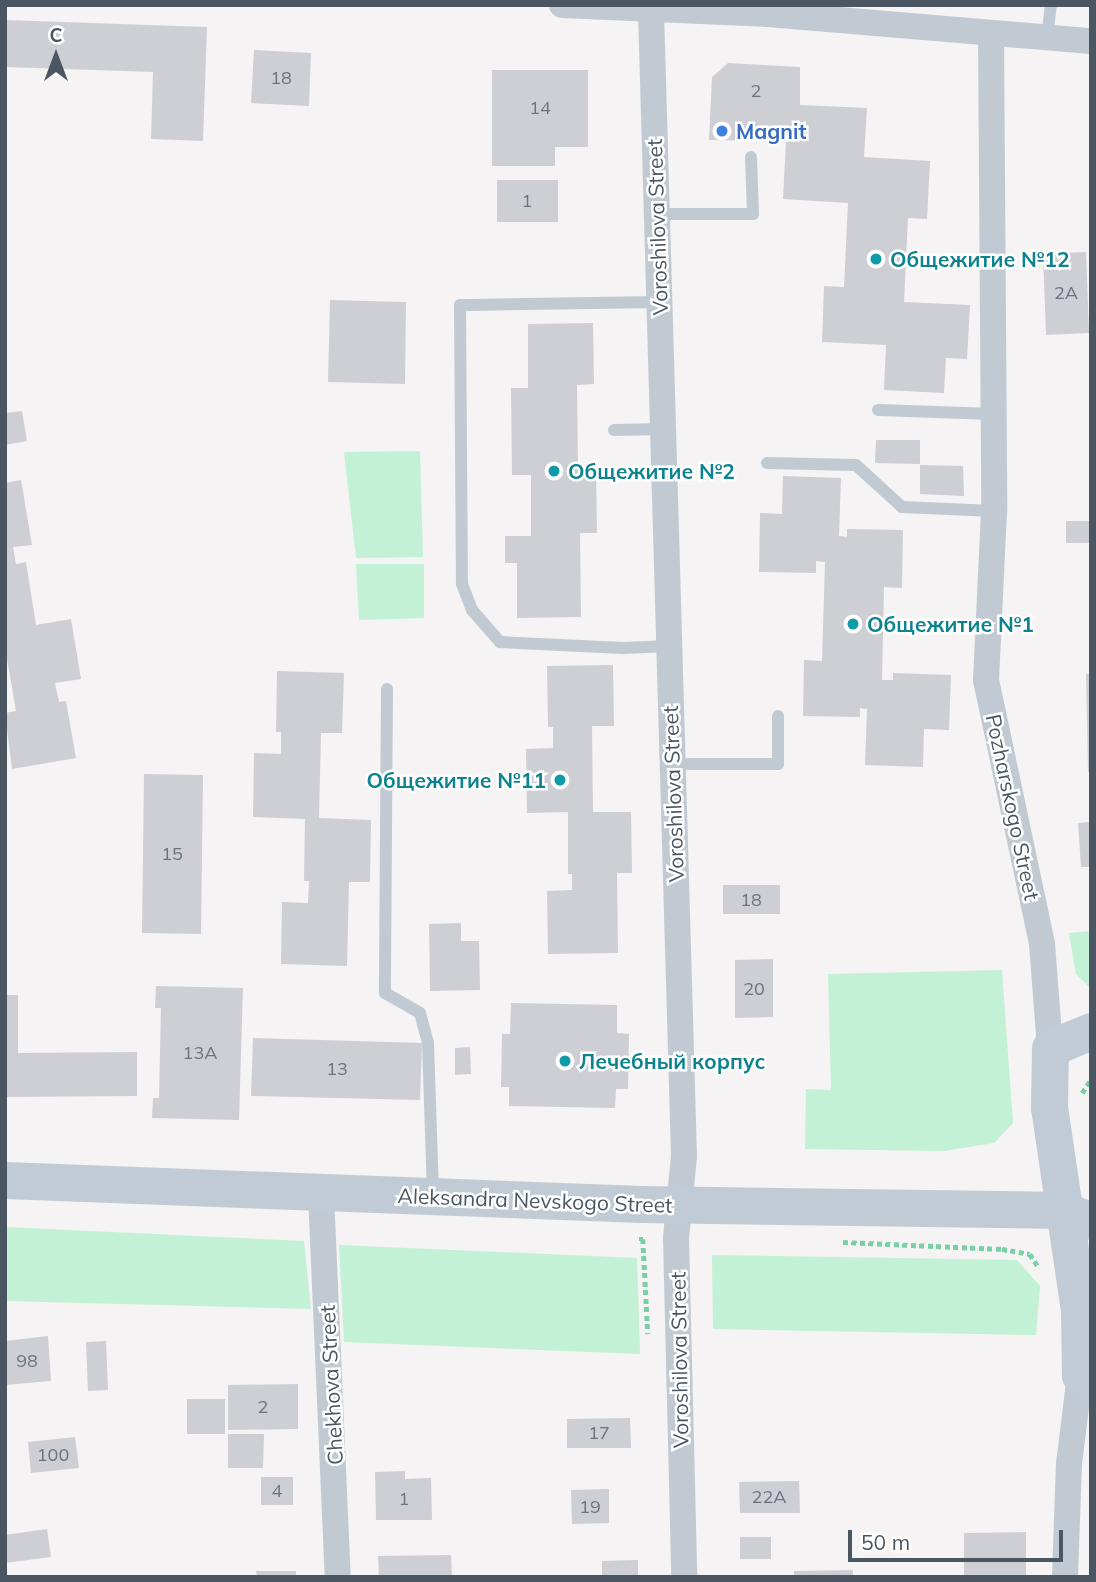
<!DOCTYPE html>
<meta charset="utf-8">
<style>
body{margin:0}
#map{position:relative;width:1096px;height:1582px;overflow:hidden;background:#f5f3f3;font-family:Mulish,sans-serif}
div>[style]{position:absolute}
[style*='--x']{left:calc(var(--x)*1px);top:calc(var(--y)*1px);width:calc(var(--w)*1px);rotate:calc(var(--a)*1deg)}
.green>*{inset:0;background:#c3f1d5}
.building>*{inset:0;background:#cdcfd5}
.path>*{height:4.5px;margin-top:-2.25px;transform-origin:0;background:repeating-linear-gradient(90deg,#7ad0a6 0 5px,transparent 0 8.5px)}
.lane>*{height:12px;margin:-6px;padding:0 6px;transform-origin:6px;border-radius:6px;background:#c1cad2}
.street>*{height:26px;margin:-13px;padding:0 13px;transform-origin:13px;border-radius:13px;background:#c1cad2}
.secondary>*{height:37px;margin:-18.5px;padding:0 18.5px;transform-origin:18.5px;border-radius:18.5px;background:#c1cbd6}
.dots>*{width:19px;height:19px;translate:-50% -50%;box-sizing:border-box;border:4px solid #fff;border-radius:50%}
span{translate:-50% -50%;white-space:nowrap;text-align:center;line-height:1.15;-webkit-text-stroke:5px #fff;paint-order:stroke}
.number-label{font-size:18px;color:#6b747e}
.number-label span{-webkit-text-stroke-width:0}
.shop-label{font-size:21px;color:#366cbe;font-weight:700}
.left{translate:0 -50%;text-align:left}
.street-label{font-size:21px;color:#4a5661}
.culture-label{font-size:21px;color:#0d838f;font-weight:700}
.right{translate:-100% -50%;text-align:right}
.frame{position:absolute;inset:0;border:7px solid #4a5661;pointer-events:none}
.north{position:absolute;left:21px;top:21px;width:70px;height:70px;-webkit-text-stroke:5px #fff;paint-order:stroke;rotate:0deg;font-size:19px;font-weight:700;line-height:28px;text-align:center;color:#4a5661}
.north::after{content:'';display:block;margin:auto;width:24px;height:32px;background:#4a5661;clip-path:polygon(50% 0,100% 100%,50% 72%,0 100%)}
.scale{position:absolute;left:848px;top:1530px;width:215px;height:32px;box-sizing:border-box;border:4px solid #4a5661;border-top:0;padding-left:9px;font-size:21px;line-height:24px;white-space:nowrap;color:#4a5661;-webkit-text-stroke:5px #fff;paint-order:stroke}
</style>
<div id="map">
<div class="green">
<div style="clip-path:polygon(420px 451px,423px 557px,356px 558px,344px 452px)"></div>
<div style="clip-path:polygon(356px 564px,424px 564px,424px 618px,359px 620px)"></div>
<div style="clip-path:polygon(1091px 931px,1091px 985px,1088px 986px,1076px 974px,1069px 933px)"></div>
<div style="clip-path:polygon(1002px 970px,1013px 1123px,994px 1143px,944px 1151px,805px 1149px,806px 1089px,831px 1090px,828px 974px)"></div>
<div style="clip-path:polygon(5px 1227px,304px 1241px,311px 1309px,5px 1301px)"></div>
<div style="clip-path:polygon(339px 1245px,637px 1258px,640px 1354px,344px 1342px)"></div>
<div style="clip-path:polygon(712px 1255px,1017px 1260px,1040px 1286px,1036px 1335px,713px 1329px)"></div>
</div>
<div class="building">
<div style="clip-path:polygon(5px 20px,207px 27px,203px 141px,151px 139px,153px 72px,5px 67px)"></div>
<div style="clip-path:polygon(254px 50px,311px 53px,309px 106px,251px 103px)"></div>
<div style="clip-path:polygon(728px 63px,800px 67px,800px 105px,867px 108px,864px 157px,930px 161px,927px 219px,908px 218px,904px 302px,970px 305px,967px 359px,946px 358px,944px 393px,884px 390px,886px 345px,822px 342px,824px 286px,844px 287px,848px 203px,783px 199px,786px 141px,709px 140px,712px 77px)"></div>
<div style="clip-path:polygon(492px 70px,588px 70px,588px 147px,555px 147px,555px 166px,492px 166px)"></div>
<div style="clip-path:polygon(497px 180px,558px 180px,558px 222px,497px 222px)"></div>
<div style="clip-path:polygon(1086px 252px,1089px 333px,1046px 335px,1043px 254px)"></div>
<div style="clip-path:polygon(330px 300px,406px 302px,405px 384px,328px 382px)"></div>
<div style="clip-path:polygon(593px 323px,594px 384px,577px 385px,578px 468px,596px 468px,597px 533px,580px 533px,581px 617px,517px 618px,517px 563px,505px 563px,505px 536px,531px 536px,531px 475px,512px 475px,511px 388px,528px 388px,528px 324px)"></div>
<div style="clip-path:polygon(22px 411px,27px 441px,5px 445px,5px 413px)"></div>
<div style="clip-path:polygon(876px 440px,920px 440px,920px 464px,875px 463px)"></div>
<div style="clip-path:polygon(920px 465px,963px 466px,964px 496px,920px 494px)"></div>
<div style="clip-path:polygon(783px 476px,841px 478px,839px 536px,847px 537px,847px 529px,903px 530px,902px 588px,884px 587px,882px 680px,893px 680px,893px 673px,951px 675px,949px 730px,924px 729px,923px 767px,865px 765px,867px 709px,860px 708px,860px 717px,803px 716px,804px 660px,822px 661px,825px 562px,816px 561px,816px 573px,759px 572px,760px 513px,782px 514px)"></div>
<div style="clip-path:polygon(21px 480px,32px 545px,13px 547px,16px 564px,26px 562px,36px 625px,71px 619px,81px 679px,55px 683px,59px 702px,66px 701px,76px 758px,12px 769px,5px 713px,16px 711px,5px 647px,5px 483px)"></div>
<div style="clip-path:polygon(1066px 521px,1091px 521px,1091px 543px,1066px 543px)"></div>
<div style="clip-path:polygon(613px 665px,614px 726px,592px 726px,593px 812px,631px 812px,632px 873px,617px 873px,618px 953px,548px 954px,547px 891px,572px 890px,572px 874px,568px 874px,568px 812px,527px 813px,526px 749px,553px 748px,553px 727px,548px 727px,547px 666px)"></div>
<div style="clip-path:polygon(277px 671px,344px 673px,342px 733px,321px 733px,319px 818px,371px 820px,370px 882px,349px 882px,347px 966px,281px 964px,282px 902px,308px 903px,309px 881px,304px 881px,305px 819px,253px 817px,254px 753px,281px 754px,281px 732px,276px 732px)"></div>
<div style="clip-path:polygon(1086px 674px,1091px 674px,1091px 772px,1088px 772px)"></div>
<div style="clip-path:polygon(144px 774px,203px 775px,201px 934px,142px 933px)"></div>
<div style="clip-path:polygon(1091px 822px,1091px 867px,1081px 867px,1078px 823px)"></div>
<div style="clip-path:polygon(723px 885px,780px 885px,780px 914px,723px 914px)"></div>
<div style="clip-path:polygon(461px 923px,461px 941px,479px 941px,480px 990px,430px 991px,429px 924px)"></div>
<div style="clip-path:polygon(773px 959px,773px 1017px,735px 1018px,735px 960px)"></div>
<div style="clip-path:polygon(156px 986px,243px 988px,239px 1120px,152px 1118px,153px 1098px,159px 1098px,161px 1008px,155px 1008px)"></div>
<div style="clip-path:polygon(5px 995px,18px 995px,18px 1053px,137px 1052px,137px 1096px,5px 1097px)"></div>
<div style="clip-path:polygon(511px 1003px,617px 1005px,617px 1033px,629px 1034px,628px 1089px,616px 1089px,615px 1108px,509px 1106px,509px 1087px,501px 1087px,502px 1034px,510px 1034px)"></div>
<div style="clip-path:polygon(253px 1038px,422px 1043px,420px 1100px,251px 1096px)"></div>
<div style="clip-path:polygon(470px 1047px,471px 1074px,455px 1075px,455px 1048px)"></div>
<div style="clip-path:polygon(48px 1336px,51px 1381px,5px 1385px,5px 1341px)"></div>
<div style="clip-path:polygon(106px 1341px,108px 1390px,88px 1391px,86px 1342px)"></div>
<div style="clip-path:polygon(298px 1384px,298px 1429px,228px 1430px,228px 1385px)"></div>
<div style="clip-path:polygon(187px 1399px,225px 1399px,225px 1434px,187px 1434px)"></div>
<div style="clip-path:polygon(630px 1418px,631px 1448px,567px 1448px,567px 1419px)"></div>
<div style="clip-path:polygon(228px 1434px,264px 1434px,263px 1468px,228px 1468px)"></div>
<div style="clip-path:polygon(75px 1437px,79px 1468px,31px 1473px,28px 1442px)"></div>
<div style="clip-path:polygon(405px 1471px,405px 1479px,431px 1478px,432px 1520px,376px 1520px,375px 1472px)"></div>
<div style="clip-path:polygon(261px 1477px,293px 1477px,293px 1505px,261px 1505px)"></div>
<div style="clip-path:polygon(799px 1481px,800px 1513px,740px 1513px,739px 1482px)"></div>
<div style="clip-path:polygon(609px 1489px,609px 1523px,572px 1524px,571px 1490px)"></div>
<div style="clip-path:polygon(47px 1529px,51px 1557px,5px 1563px,5px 1535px)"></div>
<div style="clip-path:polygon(1026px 1532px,1026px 1577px,964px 1577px,964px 1533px)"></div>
<div style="clip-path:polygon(740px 1537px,771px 1537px,771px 1559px,740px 1559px)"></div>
<div style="clip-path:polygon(451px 1555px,452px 1577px,379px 1577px,378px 1556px)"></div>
<div style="clip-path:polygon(638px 1560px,638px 1577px,602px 1577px,602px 1561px)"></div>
<div style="clip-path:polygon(853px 1570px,853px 1577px,794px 1577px,794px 1571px)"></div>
<div style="clip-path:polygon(256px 1571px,296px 1571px,296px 1577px,257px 1577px)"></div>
</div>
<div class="path">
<div style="--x:1082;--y:1093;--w:17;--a:-57"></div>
<div style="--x:639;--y:1239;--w:4;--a:0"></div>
<div style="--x:643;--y:1239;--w:95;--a:87"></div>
<div style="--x:843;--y:1242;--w:159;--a:2.5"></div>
<div style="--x:1002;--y:1249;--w:28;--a:10"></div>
<div style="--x:1030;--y:1254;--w:17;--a:57"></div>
</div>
<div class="lane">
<div style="--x:1047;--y:37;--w:32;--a:-83"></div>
<div style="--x:657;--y:214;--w:96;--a:0"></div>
<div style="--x:753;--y:214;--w:57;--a:-92"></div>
<div style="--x:659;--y:302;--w:199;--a:179.1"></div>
<div style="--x:460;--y:305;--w:279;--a:89.6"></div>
<div style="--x:462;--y:584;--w:28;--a:69"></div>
<div style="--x:472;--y:610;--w:43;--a:48.8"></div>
<div style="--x:500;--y:642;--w:123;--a:2.8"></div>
<div style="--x:623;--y:648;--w:46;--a:-2.5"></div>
<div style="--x:878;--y:410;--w:116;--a:2"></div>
<div style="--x:614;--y:430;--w:49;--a:-1.2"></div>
<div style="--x:767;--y:463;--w:89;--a:1.3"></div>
<div style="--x:856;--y:465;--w:62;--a:42.4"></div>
<div style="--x:902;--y:507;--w:92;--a:2.5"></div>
<div style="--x:387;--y:689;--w:304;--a:90.4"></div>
<div style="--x:385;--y:993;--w:40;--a:29.7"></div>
<div style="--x:420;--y:1013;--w:31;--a:75"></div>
<div style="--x:428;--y:1043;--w:150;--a:88.1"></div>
<div style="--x:672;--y:764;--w:106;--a:0"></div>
<div style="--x:778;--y:764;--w:48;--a:-90"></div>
</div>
<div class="street">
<div style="--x:562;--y:5;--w:206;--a:2.5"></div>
<div style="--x:768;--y:14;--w:324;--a:4.8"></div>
<div style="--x:651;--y:11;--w:1145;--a:88.35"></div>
<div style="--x:684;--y:1156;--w:82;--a:95.6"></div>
<div style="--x:676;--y:1238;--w:339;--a:88.6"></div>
<div style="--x:991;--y:33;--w:478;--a:89.6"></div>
<div style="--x:994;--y:511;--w:169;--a:92.7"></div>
<div style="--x:986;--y:680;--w:270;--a:78"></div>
<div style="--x:1042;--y:944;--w:104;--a:85.6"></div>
<div style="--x:321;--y:1194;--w:383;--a:87.5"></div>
<div style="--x:1065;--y:1577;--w:113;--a:-88"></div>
<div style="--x:1069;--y:1464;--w:90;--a:-83"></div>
</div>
<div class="secondary">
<div style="--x:1091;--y:1031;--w:44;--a:157.5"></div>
<div style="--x:1050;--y:1048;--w:59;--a:91"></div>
<div style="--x:1049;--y:1107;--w:206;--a:81.6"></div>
<div style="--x:1079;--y:1311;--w:64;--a:89.1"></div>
<div style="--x:1080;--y:1375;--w:13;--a:29"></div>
<div style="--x:5;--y:1180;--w:637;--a:2.16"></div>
<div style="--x:642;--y:1204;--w:422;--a:0.8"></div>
<div style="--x:1064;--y:1210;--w:29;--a:22"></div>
</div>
<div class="dots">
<div style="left:722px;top:131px;background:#3f7fe0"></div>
<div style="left:876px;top:259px;background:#0f9aa8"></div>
<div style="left:554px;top:471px;background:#0f9aa8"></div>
<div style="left:853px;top:624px;background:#0f9aa8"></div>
<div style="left:560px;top:780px;background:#0f9aa8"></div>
<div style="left:565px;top:1061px;background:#0f9aa8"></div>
</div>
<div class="number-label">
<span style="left:281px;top:78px">18</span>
<span style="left:756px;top:91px">2</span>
<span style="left:540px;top:108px">14</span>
<span style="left:527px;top:201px">1</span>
<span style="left:1066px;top:293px">2А</span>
<span style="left:172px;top:854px">15</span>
<span style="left:751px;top:900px">18</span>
<span style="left:754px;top:989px">20</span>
<span style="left:200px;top:1053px">13А</span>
<span style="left:337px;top:1069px">13</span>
<span style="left:27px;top:1361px">98</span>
<span style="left:263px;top:1407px">2</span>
<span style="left:599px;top:1433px">17</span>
<span style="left:53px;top:1455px">100</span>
<span style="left:277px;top:1491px">4</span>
<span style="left:769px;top:1497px">22А</span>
<span style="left:404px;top:1499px">1</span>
<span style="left:590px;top:1507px">19</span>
</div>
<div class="shop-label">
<span class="left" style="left:736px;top:131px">Magnit</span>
</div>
<div class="street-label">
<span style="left:657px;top:227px;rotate:-92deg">Voroshilova Street</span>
<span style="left:673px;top:794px;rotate:-92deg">Voroshilova Street</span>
<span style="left:1013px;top:807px;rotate:78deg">Pozharskogo Street</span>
<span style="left:535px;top:1200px;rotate:2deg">Aleksandra Nevskogo Street</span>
<span style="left:679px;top:1360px;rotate:-91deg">Voroshilova Street</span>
<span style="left:331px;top:1385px;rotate:-93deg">Chekhova Street</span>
</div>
<div class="culture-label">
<span class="left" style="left:890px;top:259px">Общежитие №12</span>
<span class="left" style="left:568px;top:471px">Общежитие №2</span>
<span class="left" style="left:867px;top:624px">Общежитие №1</span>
<span class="right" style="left:546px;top:780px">Общежитие №11</span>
<span class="left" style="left:579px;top:1061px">Лечебный корпус</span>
</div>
<div class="frame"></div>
<div class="north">С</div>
<div class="scale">50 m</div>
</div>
